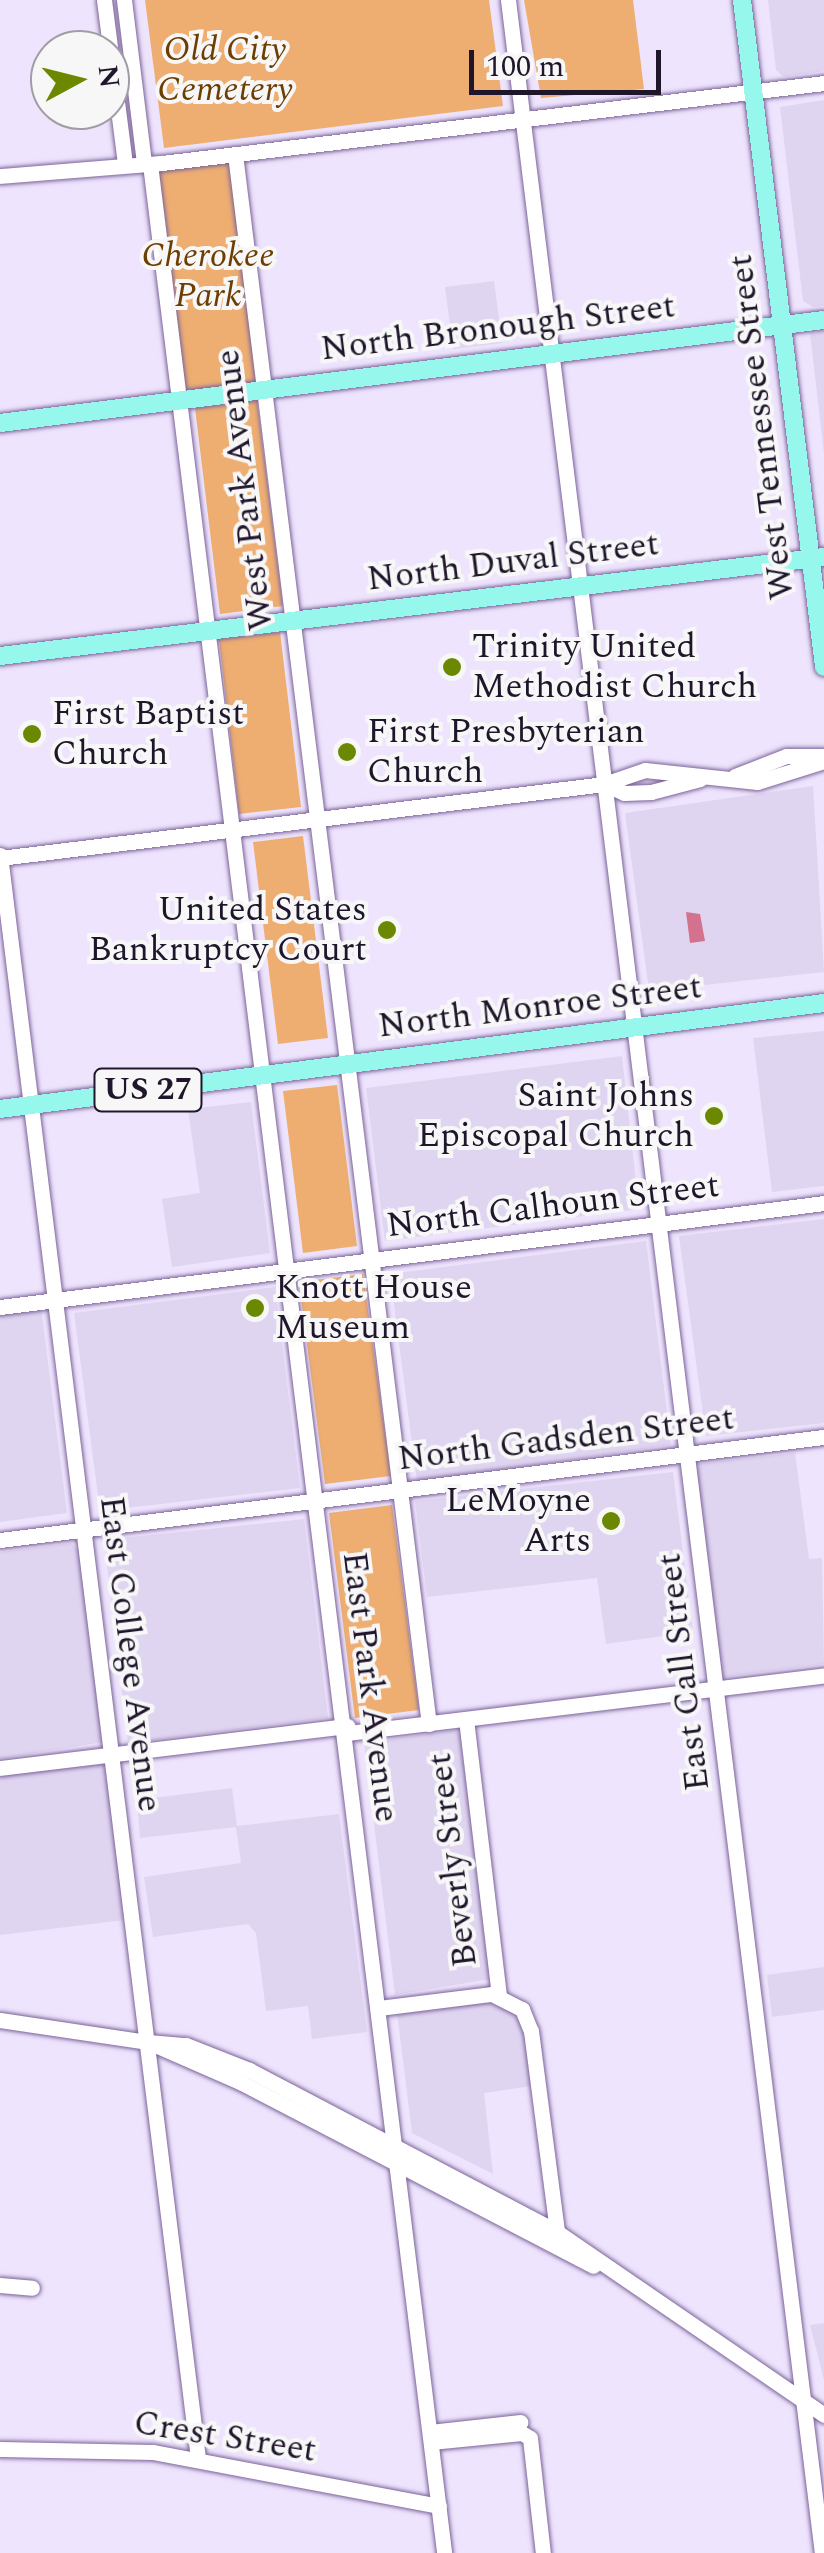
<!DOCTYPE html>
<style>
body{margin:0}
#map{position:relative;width:824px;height:2553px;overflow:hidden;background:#eee4fd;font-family:Spectral,serif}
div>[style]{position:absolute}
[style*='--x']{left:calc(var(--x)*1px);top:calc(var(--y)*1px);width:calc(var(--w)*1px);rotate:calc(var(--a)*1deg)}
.built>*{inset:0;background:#e0d5f1}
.green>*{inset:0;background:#eeae72}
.water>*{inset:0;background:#d3728d}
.roads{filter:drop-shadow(0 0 2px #7b639a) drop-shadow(0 0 2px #7b639a)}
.minor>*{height:15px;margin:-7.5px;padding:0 7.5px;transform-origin:7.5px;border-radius:7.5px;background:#fff}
.major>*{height:18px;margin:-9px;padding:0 9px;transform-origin:9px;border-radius:9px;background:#96f8ec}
.dots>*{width:28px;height:28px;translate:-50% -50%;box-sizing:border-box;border:5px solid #f7f7f7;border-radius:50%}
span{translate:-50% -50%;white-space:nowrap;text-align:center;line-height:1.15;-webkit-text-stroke:8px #f7f7f7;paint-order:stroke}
.shield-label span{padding:2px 8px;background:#f7f7f7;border:2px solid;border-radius:8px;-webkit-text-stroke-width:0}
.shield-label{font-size:32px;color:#20162c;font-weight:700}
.park-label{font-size:35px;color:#6d3d01;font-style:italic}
.street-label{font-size:35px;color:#20162c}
.poi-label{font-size:35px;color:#20162c}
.left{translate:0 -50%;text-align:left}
.right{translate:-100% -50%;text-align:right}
.north{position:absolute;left:30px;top:30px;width:100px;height:100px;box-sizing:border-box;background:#f7f7f7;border:2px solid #a19da6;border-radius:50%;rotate:83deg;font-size:28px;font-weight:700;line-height:40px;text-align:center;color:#20162c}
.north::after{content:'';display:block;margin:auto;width:35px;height:45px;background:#6b8800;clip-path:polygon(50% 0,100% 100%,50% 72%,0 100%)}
.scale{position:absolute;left:469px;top:50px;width:192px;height:45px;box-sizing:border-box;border:5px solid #20162c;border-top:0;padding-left:12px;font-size:30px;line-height:35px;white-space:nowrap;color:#20162c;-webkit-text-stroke:8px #f7f7f7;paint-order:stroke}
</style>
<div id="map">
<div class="built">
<div style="clip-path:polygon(768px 0,824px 0,824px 71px,784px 77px,776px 70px)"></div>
<div style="clip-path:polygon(824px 100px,824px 306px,813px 307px,803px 301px,780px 107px)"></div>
<div style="clip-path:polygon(494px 281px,502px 343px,453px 349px,445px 287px)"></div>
<div style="clip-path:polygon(824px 331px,824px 454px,810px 333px)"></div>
<div style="clip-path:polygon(813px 786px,824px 972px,649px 991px,625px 813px)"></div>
<div style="clip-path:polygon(824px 1031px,824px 1186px,772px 1192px,753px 1038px)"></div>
<div style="clip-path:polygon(622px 1056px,639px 1209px,385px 1241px,366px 1088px)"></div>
<div style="clip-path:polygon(251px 1102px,270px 1253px,172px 1267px,162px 1199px,200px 1193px,188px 1109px)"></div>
<div style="clip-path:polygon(824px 1219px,824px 1423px,706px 1436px,679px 1236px)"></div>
<div style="clip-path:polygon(646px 1241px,671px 1445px,417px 1482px,390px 1274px)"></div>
<div style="clip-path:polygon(275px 1287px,300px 1488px,100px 1511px,74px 1313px)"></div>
<div style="clip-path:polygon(41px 1307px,67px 1513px,0 1522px,0 1313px)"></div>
<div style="clip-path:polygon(795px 1453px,809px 1559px,822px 1558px,824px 1664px,722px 1677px,696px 1464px)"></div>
<div style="clip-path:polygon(673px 1472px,693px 1632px,606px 1644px,597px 1578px,427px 1597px,415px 1501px)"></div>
<div style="clip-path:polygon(304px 1519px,328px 1718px,128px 1743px,104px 1540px)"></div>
<div style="clip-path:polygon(71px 1543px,79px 1551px,103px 1742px,0 1759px,0 1552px)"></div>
<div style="clip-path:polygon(455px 1730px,460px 1734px,490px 1979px,395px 1995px,364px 1743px)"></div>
<div style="clip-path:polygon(105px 1761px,125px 1920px,0 1935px,0 1774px)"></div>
<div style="clip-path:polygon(232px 1788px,237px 1826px,339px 1814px,367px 2032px,312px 2039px,308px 2006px,266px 2011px,256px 1933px,248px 1924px,153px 1937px,144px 1877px,241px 1863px,236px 1827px,140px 1838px,137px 1800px)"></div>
<div style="clip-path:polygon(824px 1967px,824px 2010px,772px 2017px,767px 1975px)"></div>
<div style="clip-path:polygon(491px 2001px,507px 2007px,525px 2029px,531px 2086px,484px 2093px,493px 2174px,412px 2133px,397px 2013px)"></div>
<div style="clip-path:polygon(824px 2323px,824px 2380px,810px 2325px)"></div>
</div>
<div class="green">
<div style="clip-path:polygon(145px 0,489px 0,503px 106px,164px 148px)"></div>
<div style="clip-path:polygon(524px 0,633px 0,644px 89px,541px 98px)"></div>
<div style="clip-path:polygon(231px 162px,258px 382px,186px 391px,159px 171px)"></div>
<div style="clip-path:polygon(257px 400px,283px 606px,220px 614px,195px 408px)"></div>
<div style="clip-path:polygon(280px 632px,301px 807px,239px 814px,219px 639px)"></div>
<div style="clip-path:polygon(303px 836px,328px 1038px,278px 1044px,253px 842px)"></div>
<div style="clip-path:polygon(337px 1085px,357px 1246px,303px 1253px,283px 1091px)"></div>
<div style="clip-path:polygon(363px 1274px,391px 1476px,325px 1484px,299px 1282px)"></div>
<div style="clip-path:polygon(392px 1505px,419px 1710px,355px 1718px,329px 1513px)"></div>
</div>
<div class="water">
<div style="clip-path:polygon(686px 912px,700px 914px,705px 941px,690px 943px)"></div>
</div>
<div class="roads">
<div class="minor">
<div style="--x:104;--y:0;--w:164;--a:82.7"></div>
<div style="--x:124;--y:0;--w:164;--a:83"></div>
<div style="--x:508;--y:0;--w:2572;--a:82.99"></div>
<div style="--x:235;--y:154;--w:1582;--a:82.96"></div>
<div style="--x:150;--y:164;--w:2407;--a:82.98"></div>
<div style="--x:0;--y:176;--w:163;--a:-4.6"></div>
<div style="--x:162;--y:163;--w:667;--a:-6.89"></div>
<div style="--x:735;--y:776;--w:55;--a:-21.4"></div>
<div style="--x:786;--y:756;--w:38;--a:0"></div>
<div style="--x:604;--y:784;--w:22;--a:24"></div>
<div style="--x:624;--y:793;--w:27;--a:-2"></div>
<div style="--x:651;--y:792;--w:51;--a:-14.9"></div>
<div style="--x:0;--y:855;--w:1616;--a:82.96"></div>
<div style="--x:0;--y:858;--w:609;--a:-6.98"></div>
<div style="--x:604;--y:784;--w:43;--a:-18.9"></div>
<div style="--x:645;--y:770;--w:113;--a:6.1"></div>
<div style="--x:757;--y:782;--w:70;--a:-17.4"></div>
<div style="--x:0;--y:1307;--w:831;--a:-7.19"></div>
<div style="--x:0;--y:1540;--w:830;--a:-7.13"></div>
<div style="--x:466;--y:1719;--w:278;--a:83.2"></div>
<div style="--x:348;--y:1733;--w:480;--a:-6.9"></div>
<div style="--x:0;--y:1768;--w:350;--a:-6.9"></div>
<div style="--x:379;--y:2008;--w:114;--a:-7.1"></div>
<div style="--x:492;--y:1994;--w:34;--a:27"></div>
<div style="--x:522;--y:2009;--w:24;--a:68"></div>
<div style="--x:531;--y:2031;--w:203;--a:82.6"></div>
<div style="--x:0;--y:2020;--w:150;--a:8.5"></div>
<div style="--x:148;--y:2042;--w:103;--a:23.6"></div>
<div style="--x:242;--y:2083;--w:396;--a:27.5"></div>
<div style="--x:148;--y:2042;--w:38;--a:5"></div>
<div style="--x:186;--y:2045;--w:68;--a:21.6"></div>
<div style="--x:249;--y:2070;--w:348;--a:27.7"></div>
<div style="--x:557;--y:2232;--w:324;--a:34.4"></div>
<div style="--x:0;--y:2285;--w:32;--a:5"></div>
<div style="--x:430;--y:2432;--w:91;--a:-6.3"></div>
<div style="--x:431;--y:2442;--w:91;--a:-5.6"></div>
<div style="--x:522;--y:2433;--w:9;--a:32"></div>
<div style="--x:530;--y:2438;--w:116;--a:83.6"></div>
<div style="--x:0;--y:2449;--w:153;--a:1.1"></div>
<div style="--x:153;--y:2452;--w:291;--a:10.7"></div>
</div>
<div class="major">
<div style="--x:742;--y:0;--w:672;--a:82.99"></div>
<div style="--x:0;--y:423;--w:830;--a:-7.13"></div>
<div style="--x:0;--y:656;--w:830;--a:-6.85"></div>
<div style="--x:0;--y:1109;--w:831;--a:-7.33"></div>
</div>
</div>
<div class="dots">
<div style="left:452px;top:667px;background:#6b8800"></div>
<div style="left:32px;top:734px;background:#6b8800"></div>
<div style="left:347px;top:752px;background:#6b8800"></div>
<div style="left:387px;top:930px;background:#6b8800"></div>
<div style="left:714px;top:1116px;background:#6b8800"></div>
<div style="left:255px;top:1308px;background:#6b8800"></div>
<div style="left:611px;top:1521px;background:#6b8800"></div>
</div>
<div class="shield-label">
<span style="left:148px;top:1090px">US 27</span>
</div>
<div class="park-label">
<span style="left:225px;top:70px">Old City<br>Cemetery</span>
<span style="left:208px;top:276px">Cherokee<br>Park</span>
</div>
<div class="street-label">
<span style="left:498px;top:328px;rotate:-7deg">North Bronough Street</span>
<span style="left:762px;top:427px;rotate:-97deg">West Tennessee Street</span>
<span style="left:245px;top:490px;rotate:-97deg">West Park Avenue</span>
<span style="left:513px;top:562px;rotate:-7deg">North Duval Street</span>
<span style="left:540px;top:1007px;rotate:-7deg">North Monroe Street</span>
<span style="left:553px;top:1206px;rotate:-7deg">North Calhoun Street</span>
<span style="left:566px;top:1439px;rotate:-7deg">North Gadsden Street</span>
<span style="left:130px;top:1654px;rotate:83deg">East College Avenue</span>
<span style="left:684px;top:1672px;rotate:-97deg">East Call Street</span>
<span style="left:370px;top:1687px;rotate:83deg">East Park Avenue</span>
<span style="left:453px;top:1860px;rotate:-97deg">Beverly Street</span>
<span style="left:225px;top:2437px;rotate:9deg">Crest Street</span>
</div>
<div class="poi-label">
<span class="left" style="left:472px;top:667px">Trinity United<br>Methodist Church</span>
<span class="left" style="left:52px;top:734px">First Baptist<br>Church</span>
<span class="left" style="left:367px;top:752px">First Presbyterian<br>Church</span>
<span class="right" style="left:367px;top:930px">United States<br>Bankruptcy Court</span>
<span class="right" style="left:694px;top:1116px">Saint Johns<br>Episcopal Church</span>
<span class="left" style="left:275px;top:1308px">Knott House<br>Museum</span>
<span class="right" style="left:591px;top:1521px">LeMoyne<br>Arts</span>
</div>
<div class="north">N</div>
<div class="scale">100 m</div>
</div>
